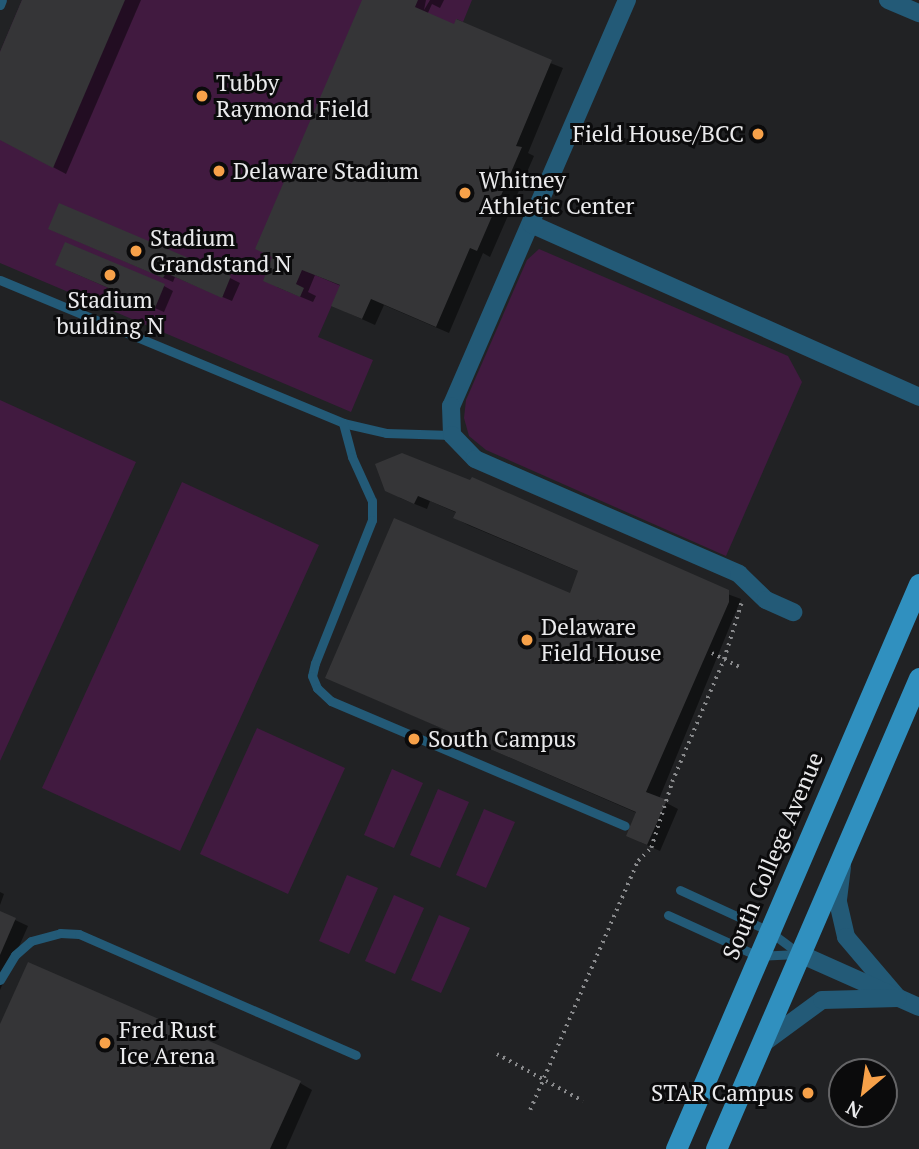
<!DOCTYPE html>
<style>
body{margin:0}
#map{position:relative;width:919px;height:1149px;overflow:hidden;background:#212224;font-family:"PT Serif",serif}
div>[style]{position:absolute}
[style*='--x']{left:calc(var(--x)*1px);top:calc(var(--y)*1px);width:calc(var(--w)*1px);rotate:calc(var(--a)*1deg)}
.green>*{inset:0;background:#411a40}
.shadow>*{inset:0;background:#0007}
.building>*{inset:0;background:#353537}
.path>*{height:3.5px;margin-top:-1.75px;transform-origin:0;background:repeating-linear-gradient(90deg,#898a8c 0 2px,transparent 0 7px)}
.service>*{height:9px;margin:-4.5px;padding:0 4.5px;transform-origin:4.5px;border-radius:4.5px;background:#235a77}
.minor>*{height:18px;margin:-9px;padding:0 9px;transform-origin:9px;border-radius:9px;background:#235a77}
.primary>*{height:21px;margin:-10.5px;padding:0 10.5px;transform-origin:10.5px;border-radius:10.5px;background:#3090bf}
.dots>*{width:19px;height:19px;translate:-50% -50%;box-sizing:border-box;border:4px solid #0b0b0c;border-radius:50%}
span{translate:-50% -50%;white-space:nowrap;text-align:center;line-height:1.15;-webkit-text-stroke:6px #0b0b0c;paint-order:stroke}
.poi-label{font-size:23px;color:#eaeaec}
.left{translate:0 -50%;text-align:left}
.right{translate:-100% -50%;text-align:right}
.street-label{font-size:23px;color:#eaeaec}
.north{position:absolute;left:828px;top:1058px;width:70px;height:70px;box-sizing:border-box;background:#0b0b0c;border:2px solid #646466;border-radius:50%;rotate:209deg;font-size:19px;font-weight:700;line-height:28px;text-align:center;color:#eaeaec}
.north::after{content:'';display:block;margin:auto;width:24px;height:32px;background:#f7a149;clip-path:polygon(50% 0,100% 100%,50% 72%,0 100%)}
</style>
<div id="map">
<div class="green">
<div style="clip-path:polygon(22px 0,472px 0,463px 22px,457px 19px,318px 337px,373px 360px,351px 412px,0 263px,0 52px)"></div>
<div style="clip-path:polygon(539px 249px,788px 356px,802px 382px,726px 556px,486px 450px,469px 436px,464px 418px,466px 400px,527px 260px)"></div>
<div style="clip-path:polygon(0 400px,136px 462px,0 761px)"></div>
<div style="clip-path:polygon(182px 482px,319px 545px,180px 851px,42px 788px)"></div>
<div style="clip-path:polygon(257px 728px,345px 768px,288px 894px,200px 854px)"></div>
<div style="clip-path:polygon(392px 769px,423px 783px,394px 848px,364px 835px)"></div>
<div style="clip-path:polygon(438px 789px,469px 802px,440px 868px,410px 855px)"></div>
<div style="clip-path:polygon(484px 809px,515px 822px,486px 888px,456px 875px)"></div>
<div style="clip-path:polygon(347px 875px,378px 888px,349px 954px,319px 941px)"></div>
<div style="clip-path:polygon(394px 895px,424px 908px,395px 974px,365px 961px)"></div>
<div style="clip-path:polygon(439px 915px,470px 928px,441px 993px,411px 980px)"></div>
</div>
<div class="shadow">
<div style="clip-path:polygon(24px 0,141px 0,66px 174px,0 139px,0 57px)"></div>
<div style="clip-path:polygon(364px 0,426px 0,424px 10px,430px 0,444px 0,440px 8px,432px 4px,427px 15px,563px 68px,528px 153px,534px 156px,490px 257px,483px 253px,449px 333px,384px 305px,375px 325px,346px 312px,341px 286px,315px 275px,308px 292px,316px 296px,313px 302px,277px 287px)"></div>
<div style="clip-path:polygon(60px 205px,230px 278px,240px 283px,232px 301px,175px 277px,173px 282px,59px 233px)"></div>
<div style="clip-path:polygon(67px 270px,164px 286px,173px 291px,164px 312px)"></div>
<div style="clip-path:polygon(377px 465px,741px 599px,659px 799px,678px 809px,660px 851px,640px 842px,637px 813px,327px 678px,571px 595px,580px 572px,468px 525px,455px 518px,457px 513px,430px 501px,427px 509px,400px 498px)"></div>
<div style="clip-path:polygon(0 892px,4px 894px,0 905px)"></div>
<div style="clip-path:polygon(0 913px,28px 926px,0 990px)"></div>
<div style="clip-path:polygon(0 1028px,300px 1083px,312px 1090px,286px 1149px,0 1149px)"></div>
</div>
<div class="building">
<div style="clip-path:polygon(22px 0,125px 0,53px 168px,0 140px,0 52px)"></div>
<div style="clip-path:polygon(362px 0,418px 0,415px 7px,454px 24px,456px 19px,463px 22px,552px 60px,516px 146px,522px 147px,477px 251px,470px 248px,436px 327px,371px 299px,362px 319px,331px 306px,340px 285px,302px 270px,296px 284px,304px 288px,300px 297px,263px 281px,272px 257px,255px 249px)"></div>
<div style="clip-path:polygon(59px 203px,231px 276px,222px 298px,166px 273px,163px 278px,48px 229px)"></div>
<div style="clip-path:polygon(65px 242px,165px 284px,155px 308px,55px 265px)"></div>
<div style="clip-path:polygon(402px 453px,470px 480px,472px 477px,729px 590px,729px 602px,646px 792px,667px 800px,647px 845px,626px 836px,636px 812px,325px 678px,394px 518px,570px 593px,578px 571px,453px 518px,456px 512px,418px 496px,414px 504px,385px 491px,375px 464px)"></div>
<div style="clip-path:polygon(0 911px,16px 918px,0 955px)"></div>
<div style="clip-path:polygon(28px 962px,301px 1081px,270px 1149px,0 1149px,0 1024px)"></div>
</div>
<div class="path">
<div style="--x:712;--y:653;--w:31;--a:27"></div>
<div style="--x:497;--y:1054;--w:98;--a:28.7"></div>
<div style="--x:530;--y:1110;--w:271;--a:-66.6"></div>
<div style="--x:638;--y:861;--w:18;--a:-45"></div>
<div style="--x:651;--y:848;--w:69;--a:-72.3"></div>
<div style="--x:672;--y:782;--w:134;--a:-67.1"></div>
<div style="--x:724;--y:659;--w:58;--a:-72.8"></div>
</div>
<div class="service">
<div style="--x:0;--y:5;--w:5;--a:-68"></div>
<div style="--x:0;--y:280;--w:372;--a:22.6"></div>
<div style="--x:343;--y:423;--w:44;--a:13.1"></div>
<div style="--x:386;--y:433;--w:66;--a:1.7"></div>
<div style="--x:343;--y:423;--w:35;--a:75"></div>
<div style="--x:352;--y:457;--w:48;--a:65.6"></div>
<div style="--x:372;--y:501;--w:19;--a:90"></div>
<div style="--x:372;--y:520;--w:154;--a:111.7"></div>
<div style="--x:315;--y:663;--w:13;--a:103"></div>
<div style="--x:312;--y:676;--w:13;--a:67"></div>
<div style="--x:317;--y:688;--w:19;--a:43"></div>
<div style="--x:331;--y:701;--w:319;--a:23"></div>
<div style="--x:680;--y:890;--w:98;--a:24.7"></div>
<div style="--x:769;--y:931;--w:36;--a:37"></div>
<div style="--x:668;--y:915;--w:99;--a:24.5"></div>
<div style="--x:758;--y:956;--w:40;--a:-2.9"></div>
<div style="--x:0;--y:980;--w:29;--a:-59"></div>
<div style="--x:15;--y:955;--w:21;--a:-41"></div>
<div style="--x:31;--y:941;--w:30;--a:-15"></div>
<div style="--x:60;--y:933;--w:19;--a:3"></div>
<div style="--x:79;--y:934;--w:302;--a:23.6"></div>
</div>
<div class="minor">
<div style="--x:627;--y:0;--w:443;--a:113.4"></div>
<div style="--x:451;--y:406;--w:29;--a:88"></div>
<div style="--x:452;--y:435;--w:33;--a:46"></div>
<div style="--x:475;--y:459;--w:288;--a:23.5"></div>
<div style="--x:739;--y:574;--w:37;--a:44"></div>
<div style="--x:766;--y:600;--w:30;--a:24"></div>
<div style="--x:888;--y:0;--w:34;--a:23"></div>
<div style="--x:531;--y:224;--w:425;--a:24"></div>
<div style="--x:842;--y:867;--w:35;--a:97"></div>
<div style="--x:838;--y:902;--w:36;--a:77"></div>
<div style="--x:846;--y:937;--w:80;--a:49.6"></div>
<div style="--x:800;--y:954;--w:130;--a:24"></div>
<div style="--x:762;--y:1044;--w:74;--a:-36.3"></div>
<div style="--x:822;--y:1000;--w:76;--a:-1.5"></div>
</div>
<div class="primary">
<div style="--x:676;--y:1149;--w:615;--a:-66.73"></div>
<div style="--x:716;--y:1149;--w:513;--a:-66.68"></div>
</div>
<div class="dots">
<div style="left:202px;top:96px;background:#f7a149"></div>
<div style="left:758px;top:134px;background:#f7a149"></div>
<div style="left:219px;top:171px;background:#f7a149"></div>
<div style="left:465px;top:193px;background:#f7a149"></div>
<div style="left:136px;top:251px;background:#f7a149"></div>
<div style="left:110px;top:275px;background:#f7a149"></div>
<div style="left:527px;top:640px;background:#f7a149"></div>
<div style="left:414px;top:739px;background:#f7a149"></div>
<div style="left:105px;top:1043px;background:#f7a149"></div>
<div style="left:808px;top:1093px;background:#f7a149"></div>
</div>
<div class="poi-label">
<span class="left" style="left:216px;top:96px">Tubby<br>Raymond Field</span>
<span class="right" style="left:744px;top:134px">Field House/BCC</span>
<span class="left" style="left:233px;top:171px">Delaware Stadium</span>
<span class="left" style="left:479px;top:193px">Whitney<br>Athletic Center</span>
<span class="left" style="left:150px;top:251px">Stadium<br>Grandstand N</span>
<span style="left:110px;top:313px">Stadium<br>building N</span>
<span class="left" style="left:541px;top:640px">Delaware<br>Field House</span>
<span class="left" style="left:428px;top:739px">South Campus</span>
<span class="left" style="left:119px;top:1043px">Fred Rust<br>Ice Arena</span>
<span class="right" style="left:794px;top:1093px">STAR Campus</span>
</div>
<div class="street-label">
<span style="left:773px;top:856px;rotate:-67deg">South College Avenue</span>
</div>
<div class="north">N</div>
</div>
